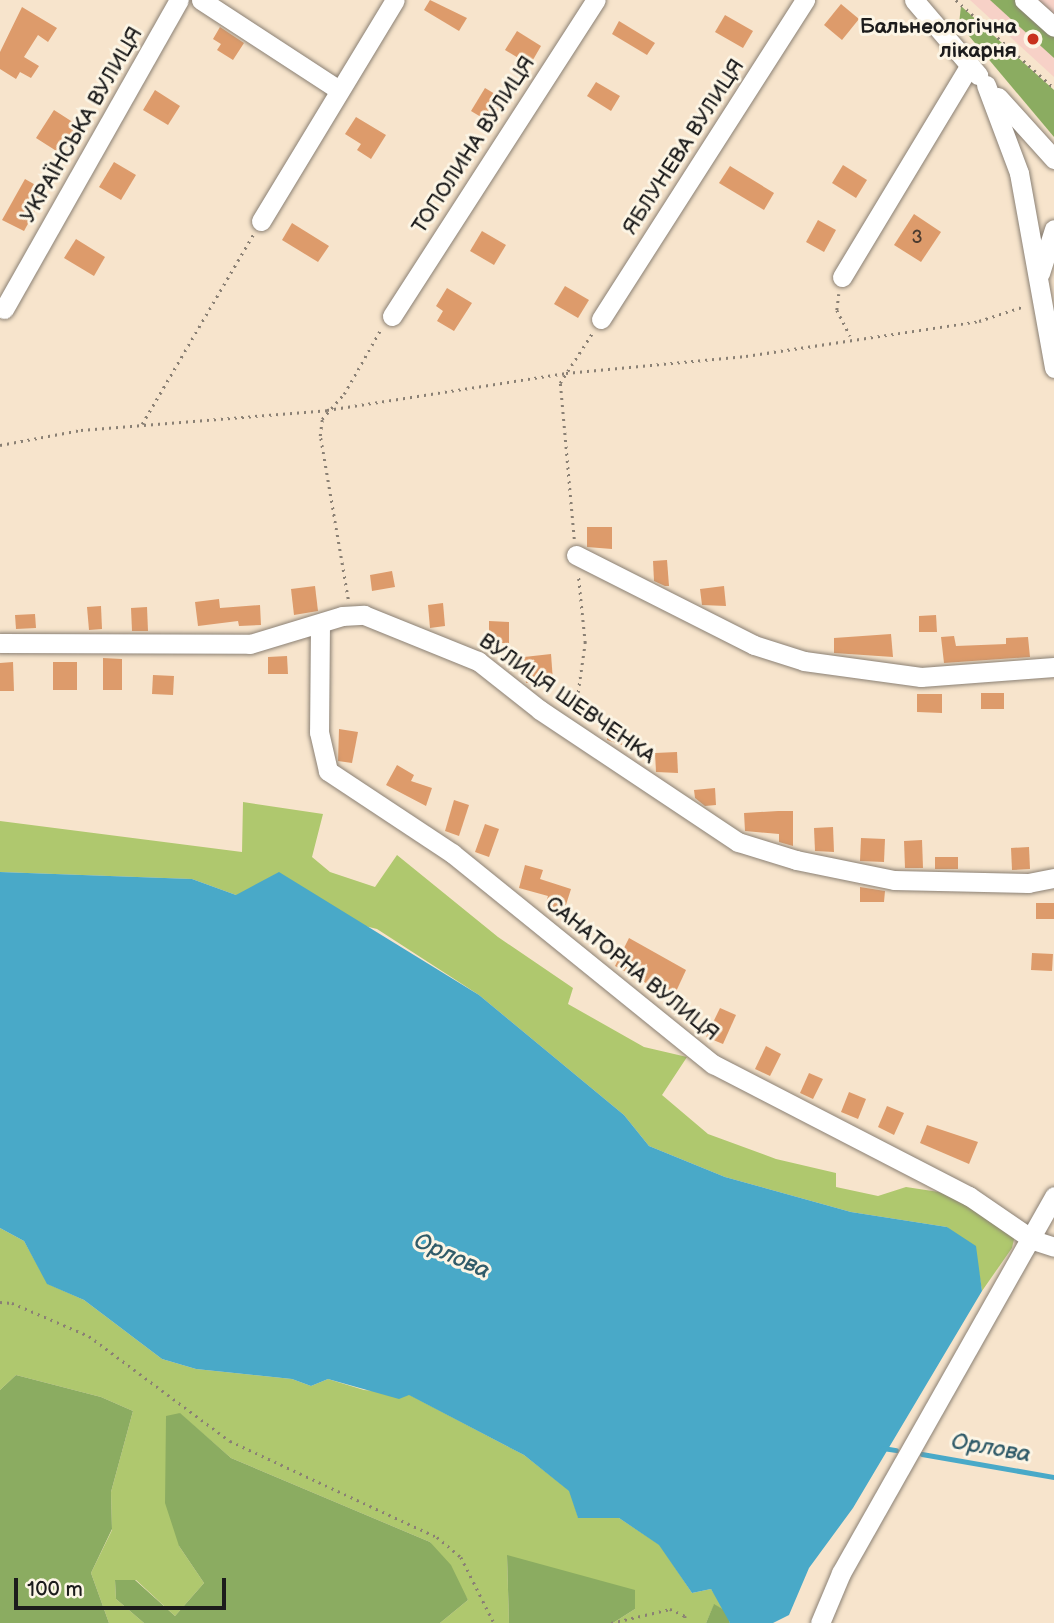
<!DOCTYPE html>
<meta charset="utf-8">
<style>
body{margin:0}
#map{position:relative;width:1054px;height:1623px;overflow:hidden;background:#f7e4cc;font-family:"Balsamiq Sans",sans-serif}
div>[style]{position:absolute}
[style*='--x']{left:calc(var(--x)*1px);top:calc(var(--y)*1px);width:calc(var(--w)*1px);rotate:calc(var(--a)*1deg)}
.built>*{inset:0;background:#f7d1c7}
.green>*{inset:0;background:#afc86e}
.forest>*{inset:0;background:#8bac61}
.water>*{inset:0;background:#49a9c8}
.stream>*{height:4.5px;margin:-2.25px;padding:0 2.25px;transform-origin:2.25px;border-radius:2.25px;background:#49a9c8}
.building>*{inset:0;background:#dd9b6b}
.path>*{height:2.5px;margin-top:-1.25px;transform-origin:0;background:repeating-linear-gradient(90deg,#8a8074 0 2px,transparent 0 7px)}
.roads{filter:drop-shadow(0 0 2px #8a8074) drop-shadow(0 0 2px #8a8074)}
.minor>*{height:19px;margin:-9.5px;padding:0 9.5px;transform-origin:9.5px;border-radius:9.5px;background:#fff}
.dots>*{width:19px;height:19px;translate:-50% -50%;box-sizing:border-box;border:4px solid #fcf5e5;border-radius:50%}
span{translate:-50% -50%;white-space:nowrap;text-align:center;line-height:1.15;-webkit-text-stroke:6px #fcf5e5;paint-order:stroke}
.number-label{font-size:18px;color:#4c3c30}
.number-label span{-webkit-text-stroke-width:0}
.poi-label{font-size:21px;color:#1c1c1c;font-weight:700}
.right{translate:-100% -50%;text-align:right}
.street-label{font-size:21px;color:#1c1c1c}
.water-label{font-size:23px;color:#305b69;font-style:italic}
.scale{position:absolute;left:14px;top:1578px;width:212px;height:32px;box-sizing:border-box;border:4px solid #1c1c1c;border-top:0;padding-left:9px;font-size:21px;line-height:24px;white-space:nowrap;color:#1c1c1c;-webkit-text-stroke:5px #fcf5e5;paint-order:stroke}
</style>
<div id="map">
<div class="built">
<div style="clip-path:polygon(970px 0,1054px 0,1054px 77px)"></div>
</div>
<div class="green">
<div style="clip-path:polygon(243px 802px,323px 814px,312px 857px,330px 872px,375px 887px,397px 855px,498px 937px,573px 988px,568px 1004px,644px 1047px,687px 1057px,662px 1095px,708px 1134px,776px 1159px,836px 1173px,836px 1187px,878px 1196px,906px 1187px,939px 1192px,1002px 1220px,1015px 1235px,1012px 1248px,982px 1291px,979px 1273px,947px 1227px,851px 1212px,725px 1177px,649px 1146px,624px 1115px,479px 995px,377px 929px,236px 895px,192px 879px,0 872px,0 821px,242px 852px)"></div>
<div style="clip-path:polygon(0 1228px,24px 1241px,48px 1284px,84px 1300px,162px 1359px,196px 1369px,292px 1379px,311px 1386px,328px 1379px,364px 1390px,408px 1394px,524px 1455px,570px 1491px,578px 1517px,619px 1518px,660px 1545px,692px 1593px,711px 1589px,726px 1611px,714px 1605px,706px 1623px,613px 1623px,635px 1609px,507px 1556px,509px 1623px,440px 1623px,468px 1600px,430px 1542px,231px 1458px,179px 1413px,179px 1546px,204px 1583px,175px 1616px,136px 1580px,115px 1580px,116px 1599px,144px 1623px,109px 1623px,91px 1573px,112px 1530px,111px 1492px,133px 1411px,101px 1397px,16px 1375px,0 1390px)"></div>
</div>
<div class="forest">
<div style="clip-path:polygon(990px 0,1019px 0,1054px 32px,1054px 58px)"></div>
<div style="clip-path:polygon(961px 6px,1054px 90px,1054px 137px,959px 24px)"></div>
<div style="clip-path:polygon(16px 1375px,101px 1397px,133px 1411px,111px 1492px,112px 1529px,91px 1573px,109px 1623px,0 1623px,0 1390px)"></div>
<div style="clip-path:polygon(180px 1413px,231px 1458px,430px 1542px,451px 1565px,468px 1600px,440px 1623px,144px 1623px,116px 1599px,115px 1580px,135px 1580px,175px 1616px,204px 1583px,179px 1546px,165px 1503px,166px 1416px)"></div>
<div style="clip-path:polygon(507px 1555px,635px 1590px,635px 1609px,613px 1623px,509px 1623px)"></div>
<div style="clip-path:polygon(714px 1604px,726px 1611px,730px 1623px,706px 1623px)"></div>
</div>
<div class="water">
<div style="clip-path:polygon(0 872px,192px 879px,236px 895px,279px 872px,479px 995px,624px 1115px,649px 1146px,725px 1177px,851px 1212px,947px 1227px,976px 1246px,982px 1291px,853px 1508px,809px 1568px,789px 1615px,773px 1623px,730px 1623px,711px 1589px,692px 1593px,659px 1545px,619px 1518px,578px 1518px,569px 1491px,524px 1455px,409px 1395px,399px 1399px,328px 1379px,311px 1386px,292px 1379px,196px 1369px,162px 1359px,84px 1300px,47px 1284px,24px 1241px,0 1228px)"></div>
</div>
<div class="stream">
<div style="--x:883;--y:1448;--w:13;--a:9"></div>
<div style="--x:922;--y:1454;--w:134;--a:9.9"></div>
</div>
<div class="building">
<div style="clip-path:polygon(430px 0,467px 18px,459px 31px,424px 10px)"></div>
<div style="clip-path:polygon(841px 4px,859px 19px,842px 40px,824px 25px)"></div>
<div style="clip-path:polygon(22px 7px,57px 28px,48px 42px,38px 35px,24px 57px,39px 66px,31px 78px,20px 72px,16px 79px,0 69px,0 52px)"></div>
<div style="clip-path:polygon(725px 15px,753px 31px,743px 48px,715px 32px)"></div>
<div style="clip-path:polygon(619px 21px,655px 43px,647px 55px,612px 34px)"></div>
<div style="clip-path:polygon(220px 27px,244px 43px,233px 60px,217px 50px,221px 44px,213px 39px)"></div>
<div style="clip-path:polygon(517px 31px,541px 46px,530px 65px,505px 50px)"></div>
<div style="clip-path:polygon(596px 82px,620px 96px,611px 111px,587px 96px)"></div>
<div style="clip-path:polygon(485px 88px,505px 100px,491px 123px,471px 111px)"></div>
<div style="clip-path:polygon(155px 90px,180px 106px,168px 125px,143px 110px)"></div>
<div style="clip-path:polygon(54px 110px,82px 128px,69px 148px,63px 144px,58px 152px,36px 138px)"></div>
<div style="clip-path:polygon(356px 117px,386px 135px,371px 159px,357px 150px,361px 144px,345px 134px)"></div>
<div style="clip-path:polygon(114px 162px,136px 175px,121px 200px,99px 187px)"></div>
<div style="clip-path:polygon(843px 165px,867px 180px,856px 198px,832px 183px)"></div>
<div style="clip-path:polygon(730px 166px,774px 193px,764px 210px,719px 183px)"></div>
<div style="clip-path:polygon(25px 179px,46px 191px,24px 231px,2px 220px)"></div>
<div style="clip-path:polygon(914px 214px,941px 232px,921px 262px,894px 245px)"></div>
<div style="clip-path:polygon(818px 220px,836px 230px,824px 252px,806px 242px)"></div>
<div style="clip-path:polygon(292px 223px,329px 246px,318px 262px,282px 240px)"></div>
<div style="clip-path:polygon(482px 231px,506px 245px,494px 265px,470px 251px)"></div>
<div style="clip-path:polygon(76px 239px,105px 257px,94px 276px,64px 258px)"></div>
<div style="clip-path:polygon(565px 286px,589px 300px,578px 318px,554px 304px)"></div>
<div style="clip-path:polygon(447px 288px,472px 303px,454px 331px,437px 321px,443px 311px,436px 306px)"></div>
<div style="clip-path:polygon(587px 527px,612px 527px,612px 549px,587px 547px)"></div>
<div style="clip-path:polygon(667px 560px,669px 586px,665px 586px,654px 581px,653px 561px)"></div>
<div style="clip-path:polygon(392px 571px,395px 587px,372px 591px,370px 575px)"></div>
<div style="clip-path:polygon(315px 586px,318px 611px,294px 615px,291px 589px)"></div>
<div style="clip-path:polygon(724px 586px,726px 606px,702px 605px,700px 589px)"></div>
<div style="clip-path:polygon(219px 599px,220px 608px,260px 605px,261px 625px,239px 626px,238px 621px,198px 626px,195px 602px)"></div>
<div style="clip-path:polygon(443px 603px,445px 626px,430px 628px,428px 605px)"></div>
<div style="clip-path:polygon(101px 606px,102px 629px,89px 630px,87px 607px)"></div>
<div style="clip-path:polygon(147px 607px,148px 631px,132px 631px,131px 608px)"></div>
<div style="clip-path:polygon(35px 614px,36px 628px,16px 629px,15px 615px)"></div>
<div style="clip-path:polygon(936px 615px,937px 632px,919px 632px,919px 616px)"></div>
<div style="clip-path:polygon(489px 621px,509px 622px,509px 643px,489px 643px)"></div>
<div style="clip-path:polygon(891px 634px,893px 657px,834px 653px,834px 638px)"></div>
<div style="clip-path:polygon(954px 636px,956px 646px,1006px 644px,1006px 638px,1028px 637px,1030px 657px,944px 663px,941px 637px)"></div>
<div style="clip-path:polygon(551px 654px,553px 681px,526px 683px,524px 657px)"></div>
<div style="clip-path:polygon(287px 656px,288px 674px,268px 674px,268px 657px)"></div>
<div style="clip-path:polygon(103px 658px,122px 659px,122px 690px,103px 690px)"></div>
<div style="clip-path:polygon(13px 662px,14px 691px,0 691px,0 663px)"></div>
<div style="clip-path:polygon(53px 662px,77px 662px,77px 690px,53px 690px)"></div>
<div style="clip-path:polygon(153px 675px,174px 676px,173px 695px,152px 694px)"></div>
<div style="clip-path:polygon(981px 693px,1004px 693px,1004px 709px,981px 709px)"></div>
<div style="clip-path:polygon(917px 694px,942px 694px,942px 713px,917px 712px)"></div>
<div style="clip-path:polygon(607px 725px,623px 725px,622px 745px,607px 740px)"></div>
<div style="clip-path:polygon(339px 729px,358px 732px,352px 763px,338px 761px)"></div>
<div style="clip-path:polygon(677px 752px,678px 773px,656px 772px,655px 753px)"></div>
<div style="clip-path:polygon(397px 765px,414px 775px,411px 781px,432px 788px,426px 806px,386px 785px)"></div>
<div style="clip-path:polygon(715px 788px,716px 805px,705px 806px,695px 798px,694px 790px)"></div>
<div style="clip-path:polygon(454px 800px,469px 805px,459px 836px,445px 831px)"></div>
<div style="clip-path:polygon(778px 811px,793px 811px,793px 846px,779px 842px,779px 834px,745px 831px,744px 813px)"></div>
<div style="clip-path:polygon(485px 824px,499px 829px,489px 857px,475px 852px)"></div>
<div style="clip-path:polygon(833px 827px,834px 852px,815px 851px,814px 828px)"></div>
<div style="clip-path:polygon(861px 838px,885px 839px,884px 862px,860px 861px)"></div>
<div style="clip-path:polygon(922px 840px,923px 868px,905px 868px,904px 841px)"></div>
<div style="clip-path:polygon(1029px 847px,1030px 869px,1012px 870px,1011px 848px)"></div>
<div style="clip-path:polygon(935px 857px,958px 857px,958px 869px,935px 869px)"></div>
<div style="clip-path:polygon(525px 865px,543px 870px,540px 879px,571px 889px,564px 911px,545px 905px,548px 896px,519px 888px)"></div>
<div style="clip-path:polygon(860px 887px,885px 891px,884px 902px,860px 902px)"></div>
<div style="clip-path:polygon(1036px 903px,1054px 903px,1054px 919px,1036px 919px)"></div>
<div style="clip-path:polygon(629px 938px,686px 970px,673px 998px,615px 966px)"></div>
<div style="clip-path:polygon(1032px 953px,1053px 954px,1052px 971px,1031px 970px)"></div>
<div style="clip-path:polygon(720px 1008px,736px 1015px,723px 1044px,706px 1037px)"></div>
<div style="clip-path:polygon(766px 1046px,781px 1054px,770px 1076px,755px 1069px)"></div>
<div style="clip-path:polygon(809px 1073px,823px 1079px,813px 1099px,800px 1093px)"></div>
<div style="clip-path:polygon(849px 1092px,866px 1099px,858px 1119px,841px 1112px)"></div>
<div style="clip-path:polygon(887px 1106px,904px 1113px,894px 1135px,878px 1127px)"></div>
<div style="clip-path:polygon(927px 1125px,978px 1142px,969px 1164px,920px 1143px)"></div>
</div>
<div class="path">
<div style="--x:956;--y:0;--w:132;--a:41.9"></div>
<div style="--x:839;--y:294;--w:16;--a:97"></div>
<div style="--x:837;--y:310;--w:29;--a:63"></div>
<div style="--x:142;--y:424;--w:221;--a:-59.6"></div>
<div style="--x:0;--y:445;--w:82;--a:-10.5"></div>
<div style="--x:81;--y:430;--w:247;--a:-4.6"></div>
<div style="--x:327;--y:410;--w:242;--a:-8.8"></div>
<div style="--x:566;--y:373;--w:181;--a:-5.4"></div>
<div style="--x:746;--y:356;--w:236;--a:-8.5"></div>
<div style="--x:979;--y:321;--w:48;--a:-18.1"></div>
<div style="--x:574;--y:539;--w:157;--a:-95.1"></div>
<div style="--x:560;--y:383;--w:61;--a:-57.1"></div>
<div style="--x:348;--y:599;--w:165;--a:-99.7"></div>
<div style="--x:320;--y:436;--w:17;--a:-83"></div>
<div style="--x:322;--y:419;--w:33;--a:-49"></div>
<div style="--x:344;--y:394;--w:75;--a:-60.4"></div>
<div style="--x:575;--y:713;--w:71;--a:-81.9"></div>
<div style="--x:585;--y:643;--w:69;--a:-95.8"></div>
<div style="--x:0;--y:1302;--w:12;--a:5"></div>
<div style="--x:12;--y:1303;--w:84;--a:23.2"></div>
<div style="--x:89;--y:1336;--w:176;--a:36.7"></div>
<div style="--x:230;--y:1441;--w:228;--a:24.9"></div>
<div style="--x:437;--y:1537;--w:31;--a:40"></div>
<div style="--x:461;--y:1557;--w:74;--a:63.4"></div>
<div style="--x:611;--y:1623;--w:61;--a:-13.3"></div>
<div style="--x:670;--y:1609;--w:17;--a:25"></div>
<div style="--x:685;--y:1616;--w:7;--a:82"></div>
</div>
<div class="roads">
<div class="minor">
<div style="--x:201;--y:0;--w:165;--a:33.1"></div>
<div style="--x:914;--y:0;--w:99;--a:49.5"></div>
<div style="--x:1024;--y:0;--w:40;--a:42"></div>
<div style="--x:986;--y:85;--w:94;--a:69.4"></div>
<div style="--x:1019;--y:173;--w:198;--a:79.8"></div>
<div style="--x:998;--y:97;--w:84;--a:47.9"></div>
<div style="--x:261;--y:221;--w:258;--a:-58.8"></div>
<div style="--x:1040;--y:273;--w:46;--a:-72.3"></div>
<div style="--x:842;--y:277;--w:248;--a:-58.9"></div>
<div style="--x:4;--y:309;--w:355;--a:-60.5"></div>
<div style="--x:392;--y:316;--w:376;--a:-57.2"></div>
<div style="--x:601;--y:319;--w:379;--a:-57.4"></div>
<div style="--x:576;--y:555;--w:199;--a:26.8"></div>
<div style="--x:754;--y:645;--w:52;--a:17.7"></div>
<div style="--x:804;--y:661;--w:118;--a:7.8"></div>
<div style="--x:921;--y:677;--w:133;--a:-4.3"></div>
<div style="--x:320;--y:624;--w:108;--a:90.5"></div>
<div style="--x:319;--y:732;--w:40;--a:77"></div>
<div style="--x:328;--y:771;--w:149;--a:33.5"></div>
<div style="--x:452;--y:853;--w:336;--a:39"></div>
<div style="--x:713;--y:1064;--w:288;--a:27.3"></div>
<div style="--x:969;--y:1196;--w:78;--a:34.5"></div>
<div style="--x:1033;--y:1240;--w:22;--a:18"></div>
<div style="--x:0;--y:643;--w:250;--a:0.2"></div>
<div style="--x:250;--y:644;--w:96;--a:-16.9"></div>
<div style="--x:342;--y:616;--w:22;--a:-3"></div>
<div style="--x:364;--y:615;--w:123;--a:22"></div>
<div style="--x:478;--y:661;--w:79;--a:38.3"></div>
<div style="--x:540;--y:710;--w:238;--a:33.7"></div>
<div style="--x:738;--y:842;--w:61;--a:17.2"></div>
<div style="--x:796;--y:860;--w:100;--a:11.5"></div>
<div style="--x:894;--y:880;--w:134;--a:1.3"></div>
<div style="--x:1028;--y:883;--w:26;--a:-11"></div>
<div style="--x:820;--y:1623;--w:54;--a:-67.2"></div>
<div style="--x:841;--y:1573;--w:433;--a:-60.5"></div>
</div>
</div>
<div class="dots">
<div style="left:1033px;top:39px;background:#c8321e"></div>
</div>
<div class="number-label">
<span style="left:917px;top:238px">3</span>
</div>
<div class="poi-label">
<span class="right" style="left:1017px;top:39px">Бальнеологічна<br>лікарня</span>
</div>
<div class="street-label">
<span style="left:82px;top:125px;rotate:-60deg">УКРАЇНСЬКА ВУЛИЦЯ</span>
<span style="left:474px;top:145px;rotate:-57deg">ТОПОЛИНА ВУЛИЦЯ</span>
<span style="left:684px;top:147px;rotate:-57deg">ЯБЛУНЕВА ВУЛИЦЯ</span>
<span style="left:567px;top:699px;rotate:35deg">ВУЛИЦЯ ШЕВЧЕНКА</span>
<span style="left:632px;top:969px;rotate:39deg">САНАТОРНА ВУЛИЦЯ</span>
</div>
<div class="water-label">
<span style="left:452px;top:1256px;rotate:24deg">Орлова</span>
<span style="left:991px;top:1448px;rotate:10deg">Орлова</span>
</div>
<div class="scale">100 m</div>
</div>
